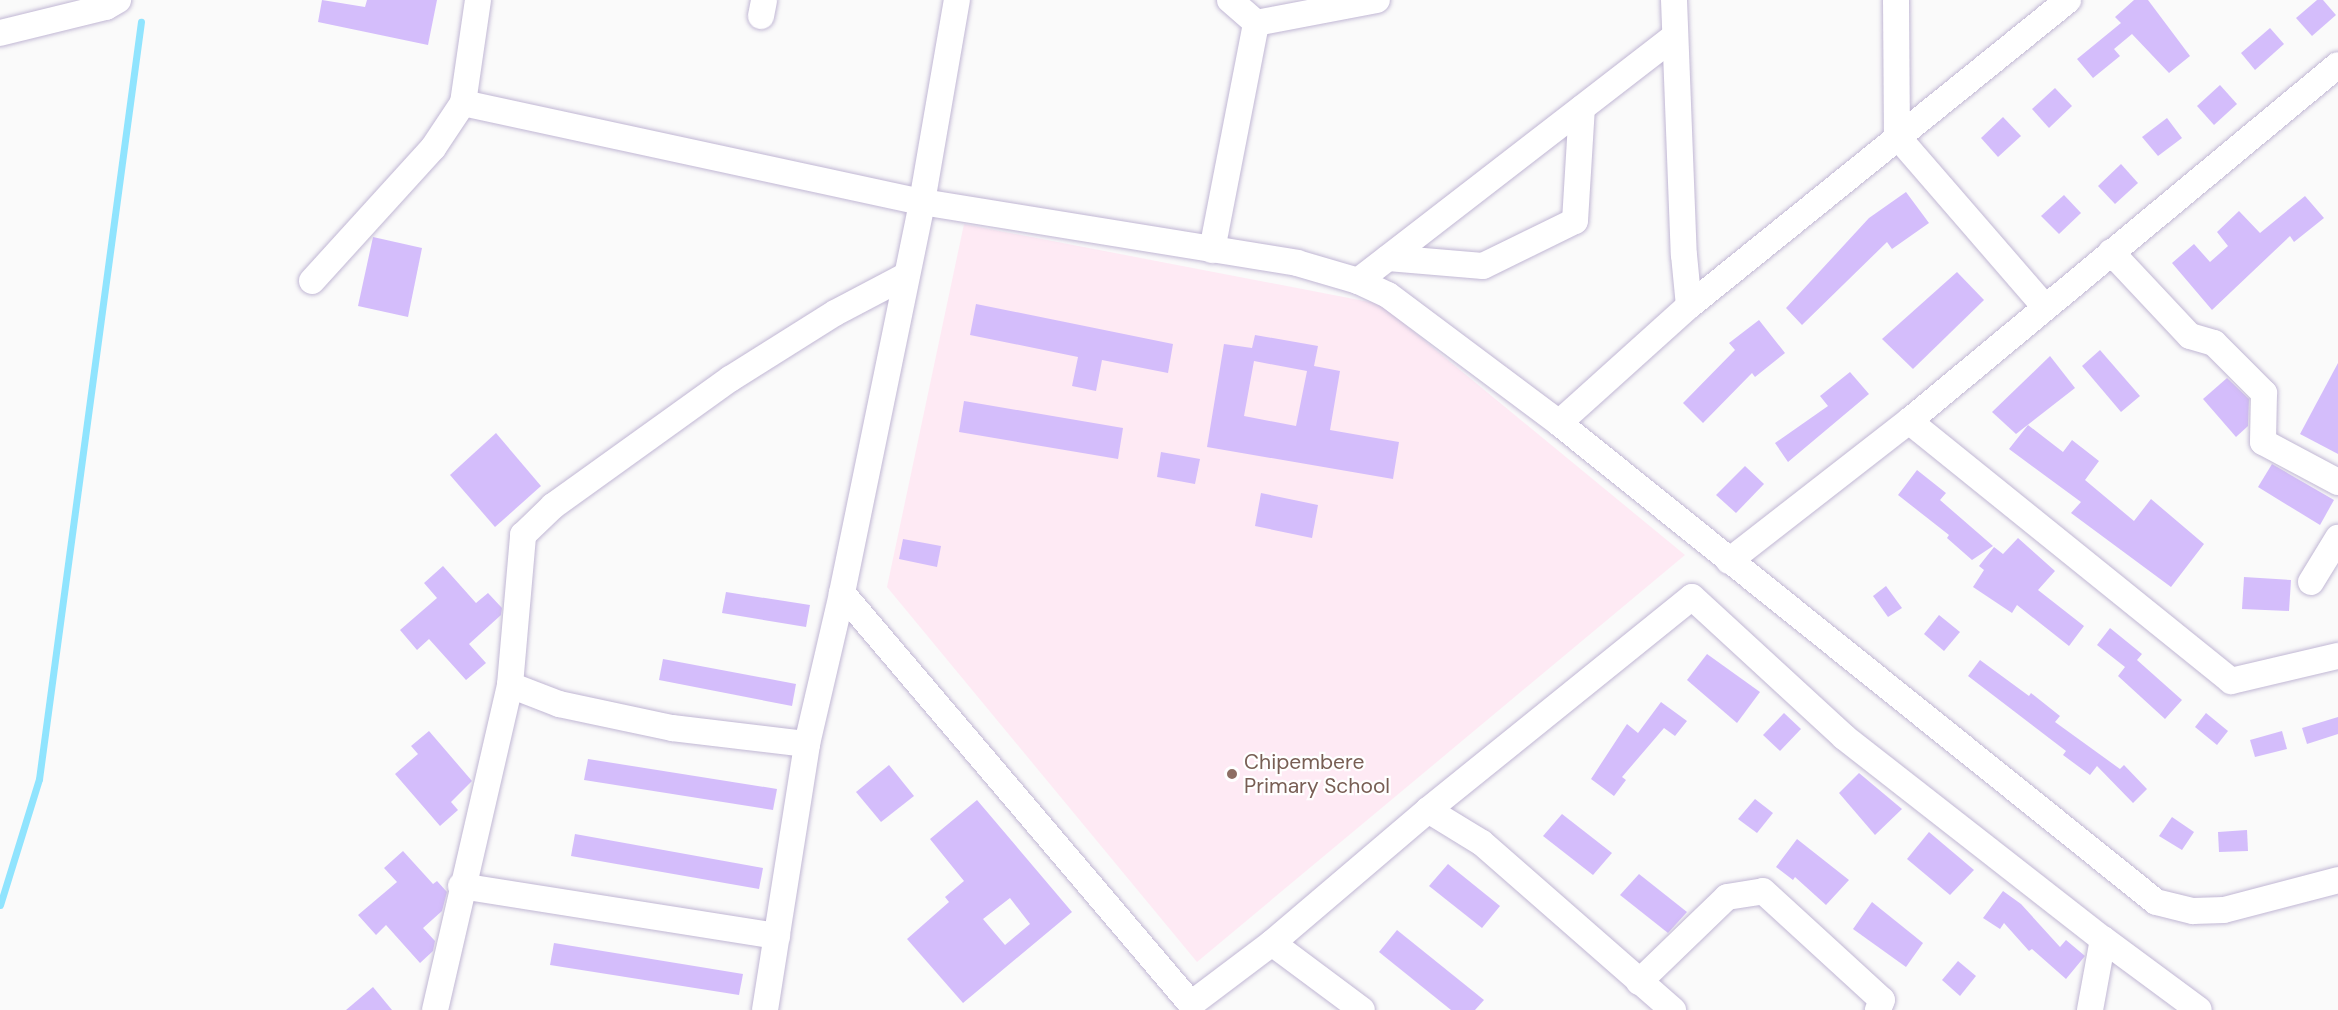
<!DOCTYPE html>
<style>
body{margin:0}
#map{position:relative;width:2338px;height:1010px;overflow:hidden;background:#fafafa;font-family:"DM Sans",sans-serif}
div>[style]{position:absolute}
[style*='--x']{left:calc(var(--x)*1px);top:calc(var(--y)*1px);width:calc(var(--w)*1px);rotate:calc(var(--a)*1deg)}
.education>*{inset:0;background:#feeaf4}
.stream>*{height:7px;margin:-3.5px;padding:0 3.5px;transform-origin:3.5px;border-radius:3.5px;background:#90e4fe}
.building>*{inset:0;background:#d4bdfb}
.roads{filter:drop-shadow(0 0 2px #c1b7d4) drop-shadow(0 0 2px #c1b7d4)}
.minor>*{height:26px;margin:-13px;padding:0 13px;transform-origin:13px;border-radius:13px;background:#fff}
.dots>*{width:16px;height:16px;translate:-50% -50%;box-sizing:border-box;border:3px solid #fff;border-radius:50%}
span{translate:-50% -50%;white-space:nowrap;text-align:center;line-height:1.15;-webkit-text-stroke:4.5px #fff;paint-order:stroke}
.education-label{font-size:21px;color:#785e54}
.left{translate:0 -50%;text-align:left}
</style>
<div id="map">
<div class="education">
<div style="clip-path:polygon(964px 224px,1380px 304px,1685px 555px,1197px 962px,887px 587px)"></div>
</div>
<div class="stream">
<div style="--x:0;--y:905;--w:132;--a:-72.8"></div>
<div style="--x:39;--y:779;--w:764;--a:-82.33"></div>
</div>
<div class="building">
<div style="clip-path:polygon(322px 0,365px 7px,367px 0,437px 0,428px 45px,318px 22px)"></div>
<div style="clip-path:polygon(2134px 0,2148px 0,2190px 56px,2169px 73px,2132px 34px,2114px 49px,2120px 56px,2093px 78px,2077px 59px,2121px 23px,2115px 17px)"></div>
<div style="clip-path:polygon(2317px 0,2323px 0,2336px 15px,2312px 36px,2296px 18px)"></div>
<div style="clip-path:polygon(2270px 28px,2284px 44px,2255px 70px,2241px 53px)"></div>
<div style="clip-path:polygon(2220px 85px,2237px 104px,2214px 125px,2197px 106px)"></div>
<div style="clip-path:polygon(2055px 88px,2072px 106px,2049px 128px,2032px 109px)"></div>
<div style="clip-path:polygon(2003px 117px,2021px 136px,1998px 157px,1981px 138px)"></div>
<div style="clip-path:polygon(2167px 118px,2182px 138px,2158px 156px,2142px 137px)"></div>
<div style="clip-path:polygon(2121px 164px,2138px 183px,2115px 204px,2098px 186px)"></div>
<div style="clip-path:polygon(1906px 192px,1929px 223px,1892px 249px,1887px 242px,1802px 325px,1786px 308px,1869px 218px)"></div>
<div style="clip-path:polygon(2064px 195px,2081px 213px,2059px 234px,2041px 216px)"></div>
<div style="clip-path:polygon(2305px 196px,2324px 218px,2294px 242px,2290px 236px,2212px 310px,2172px 263px,2194px 244px,2210px 262px,2228px 246px,2217px 232px,2239px 211px,2260px 233px)"></div>
<div style="clip-path:polygon(373px 237px,422px 248px,408px 317px,358px 306px)"></div>
<div style="clip-path:polygon(1957px 272px,1984px 300px,1913px 369px,1882px 339px)"></div>
<div style="clip-path:polygon(976px 304px,1173px 344px,1168px 373px,1102px 360px,1096px 391px,1072px 386px,1078px 357px,970px 335px)"></div>
<div style="clip-path:polygon(1759px 320px,1785px 353px,1755px 377px,1752px 373px,1703px 423px,1683px 403px,1735px 350px,1729px 343px)"></div>
<div style="clip-path:polygon(evenodd,1255px 335px,1318px 346px,1314px 366px,1340px 371px,1330px 430px,1399px 442px,1393px 479px,1207px 447px,1224px 344px,1252px 348px,1255px 335px,1254px 361px,1307px 371px,1296px 426px,1244px 416px,1254px 361px)"></div>
<div style="clip-path:polygon(2100px 350px,2140px 396px,2121px 412px,2082px 366px)"></div>
<div style="clip-path:polygon(2050px 356px,2075px 388px,2016px 434px,1992px 412px)"></div>
<div style="clip-path:polygon(2338px 363px,2338px 454px,2300px 434px)"></div>
<div style="clip-path:polygon(1850px 372px,1869px 394px,1788px 462px,1775px 443px,1828px 406px,1820px 396px)"></div>
<div style="clip-path:polygon(2227px 378px,2249px 399px,2248px 426px,2236px 437px,2203px 399px)"></div>
<div style="clip-path:polygon(964px 401px,1123px 428px,1118px 459px,959px 432px)"></div>
<div style="clip-path:polygon(2028px 425px,2063px 452px,2072px 440px,2099px 461px,2085px 480px,2134px 521px,2151px 499px,2204px 544px,2171px 587px,2071px 513px,2081px 502px,2009px 449px)"></div>
<div style="clip-path:polygon(496px 433px,541px 486px,495px 527px,450px 475px)"></div>
<div style="clip-path:polygon(1161px 452px,1200px 459px,1195px 484px,1157px 477px)"></div>
<div style="clip-path:polygon(2272px 464px,2334px 500px,2320px 525px,2258px 487px)"></div>
<div style="clip-path:polygon(1745px 466px,1764px 484px,1736px 513px,1716px 495px)"></div>
<div style="clip-path:polygon(1917px 470px,1946px 493px,1940px 500px,1993px 546px,1972px 560px,1947px 538px,1949px 535px,1898px 495px)"></div>
<div style="clip-path:polygon(1261px 493px,1318px 505px,1312px 538px,1255px 526px)"></div>
<div style="clip-path:polygon(2018px 538px,2055px 571px,2038px 590px,2084px 626px,2069px 646px,2017px 605px,2012px 613px,1973px 587px,1984px 570px,1979px 566px,1994px 547px,2003px 554px)"></div>
<div style="clip-path:polygon(903px 539px,941px 546px,937px 567px,899px 559px)"></div>
<div style="clip-path:polygon(443px 566px,476px 603px,488px 593px,502px 608px,501px 615px,469px 644px,486px 663px,466px 680px,429px 639px,417px 650px,400px 630px,437px 598px,424px 583px)"></div>
<div style="clip-path:polygon(2244px 577px,2291px 580px,2289px 611px,2242px 609px)"></div>
<div style="clip-path:polygon(1886px 586px,1902px 608px,1888px 617px,1873px 596px)"></div>
<div style="clip-path:polygon(726px 592px,810px 605px,806px 627px,722px 613px)"></div>
<div style="clip-path:polygon(1939px 615px,1960px 632px,1944px 651px,1924px 634px)"></div>
<div style="clip-path:polygon(2110px 628px,2142px 654px,2137px 660px,2182px 700px,2165px 719px,2118px 676px,2125px 667px,2097px 645px)"></div>
<div style="clip-path:polygon(1707px 654px,1760px 692px,1737px 723px,1687px 680px)"></div>
<div style="clip-path:polygon(663px 659px,796px 684px,792px 706px,659px 680px)"></div>
<div style="clip-path:polygon(1980px 660px,2029px 696px,2031px 693px,2060px 716px,2055px 722px,2120px 769px,2124px 765px,2147px 789px,2133px 803px,2097px 766px,2090px 775px,2063px 755px,2066px 751px,1968px 676px)"></div>
<div style="clip-path:polygon(1661px 702px,1687px 721px,1675px 736px,1664px 728px,1622px 777px,1626px 780px,1614px 796px,1591px 779px,1627px 724px,1638px 733px)"></div>
<div style="clip-path:polygon(1784px 713px,1801px 729px,1780px 751px,1763px 735px)"></div>
<div style="clip-path:polygon(2206px 713px,2228px 731px,2217px 745px,2195px 727px)"></div>
<div style="clip-path:polygon(2338px 717px,2338px 734px,2307px 744px,2302px 728px)"></div>
<div style="clip-path:polygon(429px 731px,472px 781px,451px 802px,458px 810px,440px 826px,395px 774px,418px 754px,411px 746px)"></div>
<div style="clip-path:polygon(2282px 731px,2287px 749px,2255px 757px,2250px 740px)"></div>
<div style="clip-path:polygon(588px 759px,777px 789px,773px 810px,584px 780px)"></div>
<div style="clip-path:polygon(889px 765px,914px 796px,881px 822px,856px 792px)"></div>
<div style="clip-path:polygon(1859px 773px,1902px 809px,1875px 835px,1839px 793px)"></div>
<div style="clip-path:polygon(1755px 799px,1773px 813px,1757px 833px,1738px 819px)"></div>
<div style="clip-path:polygon(evenodd,977px 800px,1072px 912px,963px 1003px,907px 939px,949px 902px,945px 897px,964px 881px,930px 839px,977px 800px,1010px 898px,1030px 924px,1005px 945px,983px 919px,1010px 898px)"></div>
<div style="clip-path:polygon(1562px 814px,1612px 853px,1593px 875px,1543px 836px)"></div>
<div style="clip-path:polygon(2172px 817px,2194px 832px,2182px 850px,2159px 836px)"></div>
<div style="clip-path:polygon(2247px 830px,2248px 851px,2219px 852px,2218px 832px)"></div>
<div style="clip-path:polygon(1929px 832px,1974px 870px,1950px 895px,1907px 859px)"></div>
<div style="clip-path:polygon(575px 834px,763px 868px,759px 889px,571px 856px)"></div>
<div style="clip-path:polygon(1797px 839px,1849px 880px,1826px 905px,1795px 877px,1793px 880px,1776px 867px)"></div>
<div style="clip-path:polygon(403px 851px,433px 884px,437px 881px,447px 892px,442px 911px,423px 928px,435px 941px,433px 951px,420px 963px,386px 925px,376px 935px,358px 915px,397px 882px,384px 868px)"></div>
<div style="clip-path:polygon(1448px 864px,1500px 906px,1482px 928px,1429px 886px)"></div>
<div style="clip-path:polygon(1639px 874px,1687px 912px,1668px 933px,1620px 895px)"></div>
<div style="clip-path:polygon(2003px 891px,2021px 904px,2060px 947px,2066px 940px,2085px 956px,2066px 979px,2032px 949px,2029px 951px,2004px 923px,2000px 929px,1983px 918px)"></div>
<div style="clip-path:polygon(1872px 902px,1923px 943px,1906px 967px,1853px 929px)"></div>
<div style="clip-path:polygon(1397px 930px,1484px 1000px,1475px 1010px,1451px 1010px,1379px 952px)"></div>
<div style="clip-path:polygon(554px 943px,743px 974px,739px 995px,550px 965px)"></div>
<div style="clip-path:polygon(1958px 961px,1976px 976px,1960px 996px,1942px 980px)"></div>
<div style="clip-path:polygon(373px 987px,392px 1010px,346px 1010px)"></div>
</div>
<div class="roads">
<div class="minor">
<div style="--x:478;--y:0;--w:104;--a:98.3"></div>
<div style="--x:463;--y:103;--w:470;--a:12.2"></div>
<div style="--x:922;--y:202;--w:380;--a:9.2"></div>
<div style="--x:1297;--y:263;--w:64;--a:16.4"></div>
<div style="--x:1358;--y:281;--w:33;--a:25"></div>
<div style="--x:1388;--y:295;--w:214;--a:36.8"></div>
<div style="--x:1559;--y:423;--w:765;--a:38.74"></div>
<div style="--x:2156;--y:902;--w:38;--a:14"></div>
<div style="--x:2193;--y:911;--w:31;--a:-2"></div>
<div style="--x:2224;--y:910;--w:118;--a:-14.7"></div>
<div style="--x:1230;--y:0;--w:35;--a:41"></div>
<div style="--x:1674;--y:0;--w:255;--a:87.8"></div>
<div style="--x:1684;--y:255;--w:51;--a:84.4"></div>
<div style="--x:1896;--y:0;--w:136;--a:89.6"></div>
<div style="--x:1897;--y:136;--w:225;--a:49.1"></div>
<div style="--x:761;--y:16;--w:16;--a:-79"></div>
<div style="--x:1256;--y:23;--w:123;--a:-10.8"></div>
<div style="--x:0;--y:33;--w:109;--a:-13.8"></div>
<div style="--x:106;--y:7;--w:14;--a:-30"></div>
<div style="--x:1212;--y:250;--w:231;--a:-79"></div>
<div style="--x:2111;--y:252;--w:115;--a:46.8"></div>
<div style="--x:2190;--y:336;--w:25;--a:16"></div>
<div style="--x:2214;--y:343;--w:71;--a:45"></div>
<div style="--x:2264;--y:393;--w:49;--a:91.2"></div>
<div style="--x:2263;--y:442;--w:85;--a:28.1"></div>
<div style="--x:1388;--y:258;--w:95;--a:4.8"></div>
<div style="--x:1483;--y:266;--w:102;--a:-26.1"></div>
<div style="--x:1575;--y:221;--w:113;--a:-86.5"></div>
<div style="--x:312;--y:281;--w:180;--a:-47.7"></div>
<div style="--x:433;--y:148;--w:54;--a:-56.3"></div>
<div style="--x:1358;--y:281;--w:399;--a:-37.7"></div>
<div style="--x:1909;--y:421;--w:414;--a:38.9"></div>
<div style="--x:2231;--y:681;--w:110;--a:-13.2"></div>
<div style="--x:1559;--y:423;--w:175;--a:-42"></div>
<div style="--x:1689;--y:306;--w:487;--a:-38.9"></div>
<div style="--x:1729;--y:561;--w:228;--a:-37.9"></div>
<div style="--x:1909;--y:421;--w:557;--a:-39.69"></div>
<div style="--x:2311;--y:582;--w:52;--a:-58.5"></div>
<div style="--x:842;--y:593;--w:539;--a:49.66"></div>
<div style="--x:1191;--y:1004;--w:101;--a:-37"></div>
<div style="--x:1272;--y:943;--w:205;--a:-40.4"></div>
<div style="--x:1428;--y:810;--w:339;--a:-38.9"></div>
<div style="--x:1692;--y:597;--w:207;--a:42.6"></div>
<div style="--x:1844;--y:737;--w:328;--a:38"></div>
<div style="--x:2103;--y:939;--w:72;--a:100.4"></div>
<div style="--x:510;--y:685;--w:53;--a:21.2"></div>
<div style="--x:559;--y:704;--w:116;--a:12"></div>
<div style="--x:672;--y:728;--w:136;--a:6.8"></div>
<div style="--x:1428;--y:810;--w:63;--a:31.4"></div>
<div style="--x:1482;--y:843;--w:254;--a:41.2"></div>
<div style="--x:461;--y:886;--w:320;--a:9"></div>
<div style="--x:2103;--y:939;--w:119;--a:36.5"></div>
<div style="--x:1272;--y:943;--w:112;--a:36.7"></div>
<div style="--x:1639;--y:982;--w:122;--a:-44"></div>
<div style="--x:1727;--y:897;--w:36;--a:-9"></div>
<div style="--x:1763;--y:891;--w:161;--a:42.5"></div>
<div style="--x:1882;--y:1000;--w:11;--a:112"></div>
<div style="--x:435;--y:1010;--w:334;--a:-77"></div>
<div style="--x:510;--y:685;--w:151;--a:-85"></div>
<div style="--x:523;--y:535;--w:42;--a:-44"></div>
<div style="--x:553;--y:506;--w:218;--a:-35.7"></div>
<div style="--x:730;--y:379;--w:124;--a:-32.2"></div>
<div style="--x:835;--y:313;--w:81;--a:-27.8"></div>
<div style="--x:765;--y:1010;--w:269;--a:-81"></div>
<div style="--x:807;--y:744;--w:155;--a:-76.9"></div>
<div style="--x:842;--y:593;--w:399;--a:-78.4"></div>
<div style="--x:922;--y:202;--w:205;--a:-80.2"></div>
</div>
</div>
<div class="dots">
<div style="left:1232px;top:774px;background:#8d6e63"></div>
</div>
<div class="education-label">
<span class="left" style="left:1244px;top:774px">Chipembere<br>Primary School</span>
</div>
</div>
